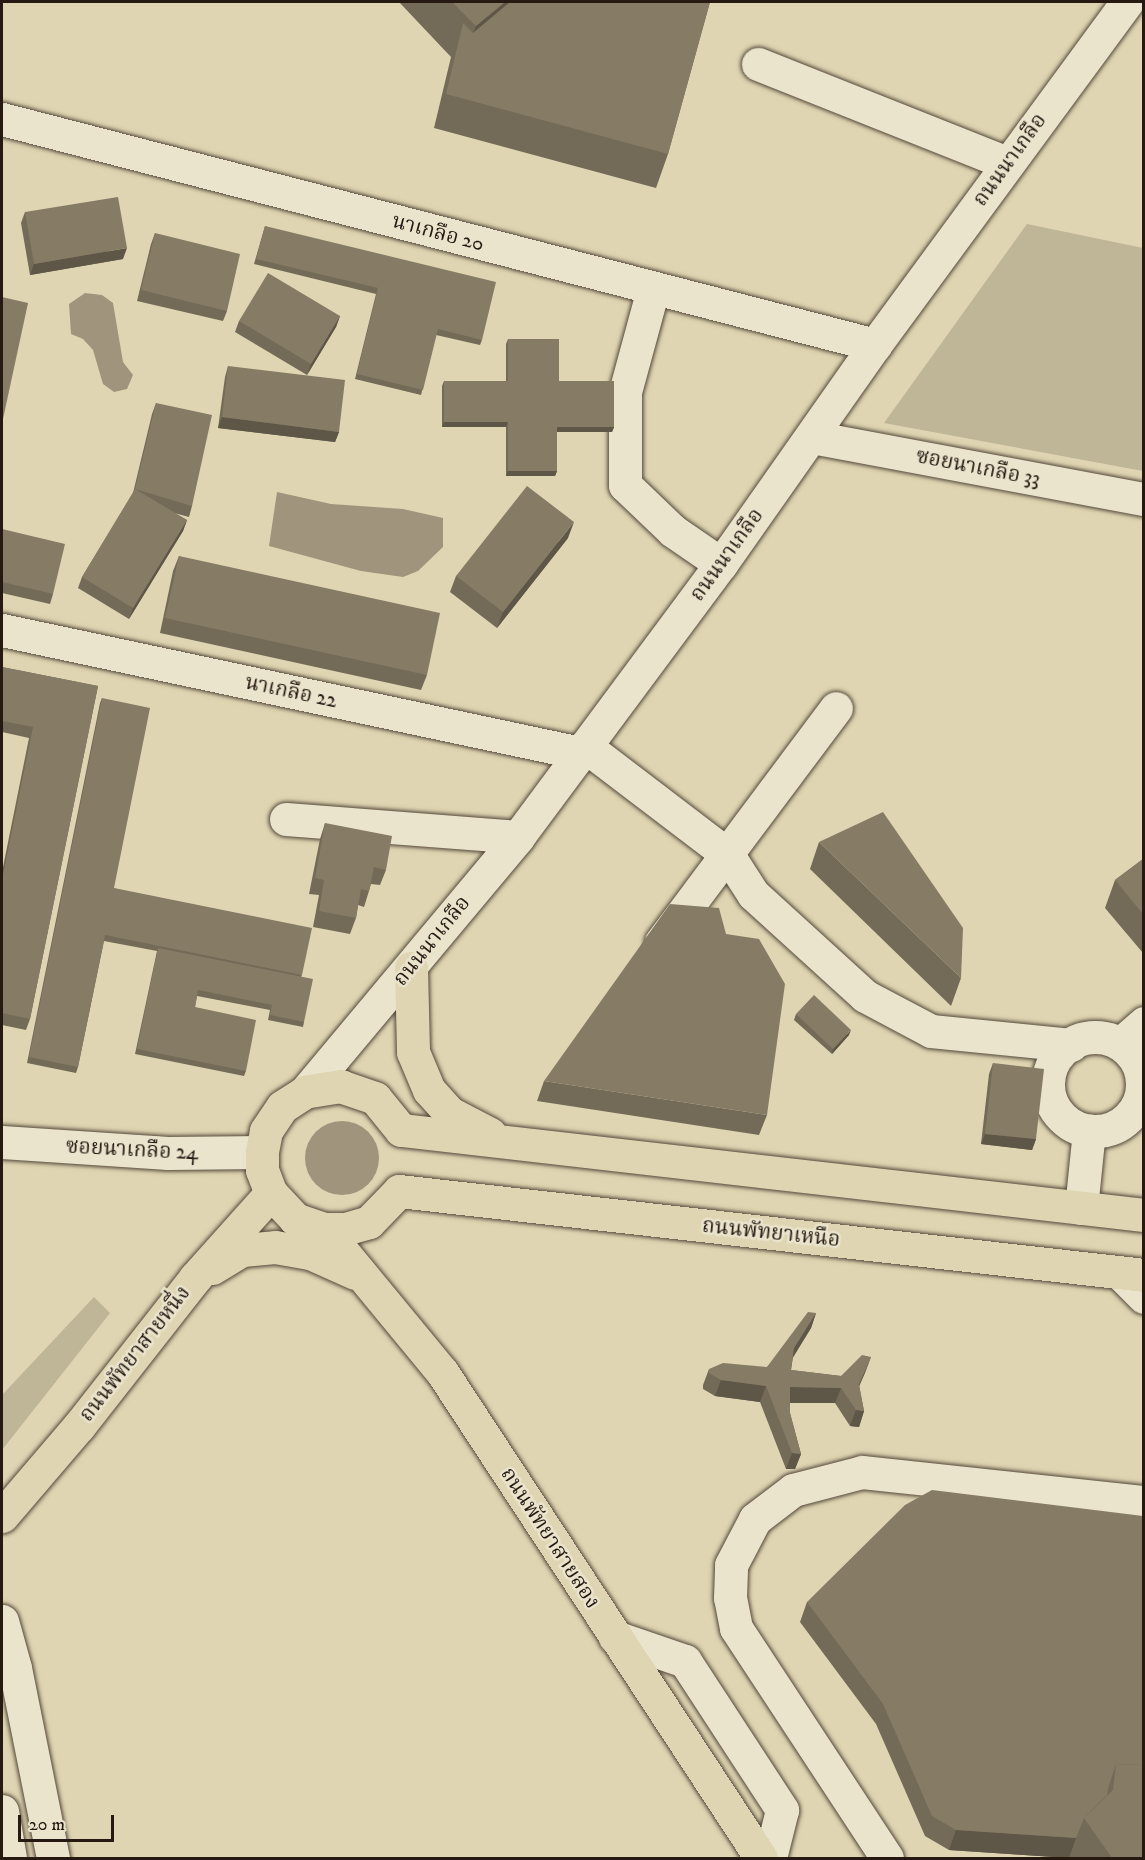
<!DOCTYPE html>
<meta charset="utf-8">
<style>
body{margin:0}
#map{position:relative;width:1145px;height:1860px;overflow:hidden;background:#dfd5b2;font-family:"IM FELL DW Pica","Noto Serif Thai",serif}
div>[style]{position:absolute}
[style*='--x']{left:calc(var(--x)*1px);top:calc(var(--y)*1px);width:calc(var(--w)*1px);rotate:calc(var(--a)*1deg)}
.green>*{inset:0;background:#bfb597}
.water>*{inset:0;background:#a0957c}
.round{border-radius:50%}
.roads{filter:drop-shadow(0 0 2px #54483a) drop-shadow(0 0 2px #54483a)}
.minor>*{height:33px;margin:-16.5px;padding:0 16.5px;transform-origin:16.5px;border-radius:16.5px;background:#eae4cd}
.minor>.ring{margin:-16.5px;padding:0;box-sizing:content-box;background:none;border:33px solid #eae4cd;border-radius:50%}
.major>*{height:33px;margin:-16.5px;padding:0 16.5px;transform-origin:16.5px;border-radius:16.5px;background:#dfd5b2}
.wall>*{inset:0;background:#736a57}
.shaded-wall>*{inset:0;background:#5e5647}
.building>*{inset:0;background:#867b65}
span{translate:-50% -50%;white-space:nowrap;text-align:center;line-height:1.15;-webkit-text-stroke:5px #eae4cd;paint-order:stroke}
.street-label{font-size:21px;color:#251912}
.frame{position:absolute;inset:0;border:3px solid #251912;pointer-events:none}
.scale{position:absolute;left:18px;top:1815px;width:96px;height:27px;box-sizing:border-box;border:3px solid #251912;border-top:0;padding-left:8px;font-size:18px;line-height:21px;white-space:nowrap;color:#251912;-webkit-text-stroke:4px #eae4cd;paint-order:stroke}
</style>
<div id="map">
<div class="green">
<div style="clip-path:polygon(1027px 224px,1143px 248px,1143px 471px,884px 423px)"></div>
<div style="clip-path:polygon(94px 1297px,110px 1313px,2px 1450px,2px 1395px)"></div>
</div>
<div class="water">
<div style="clip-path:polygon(85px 293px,102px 295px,113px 303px,123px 362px,133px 375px,127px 389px,114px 392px,103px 384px,93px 350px,83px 339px,71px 334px,69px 304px)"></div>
<div style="clip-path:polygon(277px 492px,331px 504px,403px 509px,443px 518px,443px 547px,418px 571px,403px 577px,361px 571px,269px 546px)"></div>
<div class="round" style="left:305px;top:1121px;width:74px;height:74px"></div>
</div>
<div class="roads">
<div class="minor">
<div style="--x:758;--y:64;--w:268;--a:21.7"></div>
<div style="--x:2;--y:119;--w:902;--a:14.51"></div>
<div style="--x:653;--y:289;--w:107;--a:105.2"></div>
<div style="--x:625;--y:392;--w:93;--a:90"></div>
<div style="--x:625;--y:485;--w:66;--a:43.8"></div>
<div style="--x:673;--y:531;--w:58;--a:34.5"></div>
<div style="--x:812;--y:437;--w:338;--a:10.6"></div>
<div style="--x:2;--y:630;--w:591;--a:12.01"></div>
<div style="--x:585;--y:746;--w:180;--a:37.3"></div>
<div style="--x:728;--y:855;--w:46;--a:57.3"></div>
<div style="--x:753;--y:894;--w:151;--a:42.3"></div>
<div style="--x:865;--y:996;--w:75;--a:27.9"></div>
<div style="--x:931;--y:1031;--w:141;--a:5.7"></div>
<div style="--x:286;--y:819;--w:233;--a:4.4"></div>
<div style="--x:661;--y:942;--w:292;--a:-53.2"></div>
<div class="ring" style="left:1048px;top:1037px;width:61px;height:61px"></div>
<div style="--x:1120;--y:1044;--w:32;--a:-41"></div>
<div style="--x:305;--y:1092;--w:332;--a:-50.1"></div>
<div style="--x:518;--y:837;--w:340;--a:-53.4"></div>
<div style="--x:721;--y:564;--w:268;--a:-54.9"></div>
<div style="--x:875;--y:345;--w:426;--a:-53.7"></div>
<div style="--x:2;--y:1142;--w:166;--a:3.8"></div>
<div style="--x:168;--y:1153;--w:94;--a:-0.6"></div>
<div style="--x:1081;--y:1208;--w:78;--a:-84.1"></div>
<div style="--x:1120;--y:1273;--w:34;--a:45"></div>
<div style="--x:2;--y:1621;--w:49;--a:74.5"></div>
<div style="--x:15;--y:1668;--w:194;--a:78.7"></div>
<div style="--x:615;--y:1637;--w:74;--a:18.9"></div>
<div style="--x:685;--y:1661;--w:178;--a:56.9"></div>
<div style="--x:782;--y:1810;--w:49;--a:104"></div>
<div style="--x:2;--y:1811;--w:48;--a:80.3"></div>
<div style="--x:887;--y:1858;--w:275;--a:-123.3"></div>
<div style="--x:736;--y:1628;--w:31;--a:-101"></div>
<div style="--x:730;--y:1598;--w:33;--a:-88"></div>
<div style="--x:731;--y:1565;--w:52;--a:-62.4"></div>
<div style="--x:755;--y:1519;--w:48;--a:-37.3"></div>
<div style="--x:793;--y:1490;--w:71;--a:-14.6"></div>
<div style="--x:862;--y:1472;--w:284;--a:6.1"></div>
</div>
<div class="major">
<div style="--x:411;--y:968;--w:84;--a:88.6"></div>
<div style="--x:413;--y:1052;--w:41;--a:67.2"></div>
<div style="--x:429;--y:1090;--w:31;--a:48"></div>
<div style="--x:450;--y:1113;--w:45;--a:27.7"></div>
<div style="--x:1144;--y:1215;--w:748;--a:-173.47"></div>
<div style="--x:401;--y:1130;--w:41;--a:-129.1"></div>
<div style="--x:375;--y:1098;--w:36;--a:-161"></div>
<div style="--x:341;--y:1086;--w:36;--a:171"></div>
<div style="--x:305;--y:1092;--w:27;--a:147"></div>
<div style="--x:282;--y:1107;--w:29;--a:124"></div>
<div style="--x:266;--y:1131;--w:21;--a:101"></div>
<div style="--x:262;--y:1152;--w:18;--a:90"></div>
<div style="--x:262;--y:1170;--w:25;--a:69"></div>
<div style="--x:271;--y:1193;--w:35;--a:47"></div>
<div style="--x:295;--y:1219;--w:31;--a:19"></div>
<div style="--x:324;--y:1229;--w:21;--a:0"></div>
<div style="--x:345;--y:1229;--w:25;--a:-16"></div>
<div style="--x:369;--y:1222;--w:43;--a:-45.9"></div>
<div style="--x:399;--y:1191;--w:750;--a:6.43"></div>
<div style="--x:324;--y:1229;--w:185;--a:50.5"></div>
<div style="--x:442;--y:1372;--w:581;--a:56.72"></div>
<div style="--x:212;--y:1268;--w:35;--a:-31"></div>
<div style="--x:242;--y:1250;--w:33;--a:-5"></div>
<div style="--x:275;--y:1247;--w:36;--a:10"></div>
<div style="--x:310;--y:1253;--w:49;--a:24"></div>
<div style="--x:2;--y:1516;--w:118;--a:-49.5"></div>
<div style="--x:79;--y:1426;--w:188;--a:-51.9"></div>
<div style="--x:195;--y:1278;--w:114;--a:-48.2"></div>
</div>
</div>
<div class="wall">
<div style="clip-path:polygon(399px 2px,710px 2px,668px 154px,656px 188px,434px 128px,451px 57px)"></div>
<div style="clip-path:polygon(25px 212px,123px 259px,30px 275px,21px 223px)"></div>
<div style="clip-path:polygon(265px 226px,482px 340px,480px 345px,436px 335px,421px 395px,355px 379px,376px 294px,254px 264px)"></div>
<div style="clip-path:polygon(155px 233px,227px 311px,223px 321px,137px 301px,151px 244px)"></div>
<div style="clip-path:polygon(340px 316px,336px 327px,307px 375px,235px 332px,239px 321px)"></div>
<div style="clip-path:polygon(508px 339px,614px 427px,612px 432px,557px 432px,557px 471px,555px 476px,506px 476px,506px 427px,442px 427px,442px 386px,444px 381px,506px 381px,506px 344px)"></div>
<div style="clip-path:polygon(228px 366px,339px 432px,335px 442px,218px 428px,225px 377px)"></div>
<div style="clip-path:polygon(156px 403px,192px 506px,189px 517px,174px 513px,187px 520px,183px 531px,129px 619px,78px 588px,82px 577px,133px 493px,152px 414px)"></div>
<div style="clip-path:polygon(2px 529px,53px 594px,50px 604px,2px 593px)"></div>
<div style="clip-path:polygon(568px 538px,497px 628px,450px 592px,456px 576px)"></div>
<div style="clip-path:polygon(179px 556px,427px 675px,421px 690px,160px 633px,173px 571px)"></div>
<div style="clip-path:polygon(2px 667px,98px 686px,30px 1019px,26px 1030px,2px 1025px,2px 872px,29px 738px,2px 732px)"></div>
<div style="clip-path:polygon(102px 698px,114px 888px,302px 975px,301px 977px,304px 1022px,303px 1027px,268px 1020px,270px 1010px,197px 996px,195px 1007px,246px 1071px,244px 1076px,135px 1054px,157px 951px,104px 941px,78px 1067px,76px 1073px,27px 1063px,100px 703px)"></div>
<div style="clip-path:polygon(325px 823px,386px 870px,380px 885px,371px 884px,369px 891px,364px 907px,358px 905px,356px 918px,350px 934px,313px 927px,319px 895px,309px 894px,320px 839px)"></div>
<div style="clip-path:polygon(819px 842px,961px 978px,951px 1006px,810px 869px)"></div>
<div style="clip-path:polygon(1143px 859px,1143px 953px,1105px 908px,1115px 880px)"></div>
<div style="clip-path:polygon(796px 1014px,849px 1035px,832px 1054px,794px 1020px)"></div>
<div style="clip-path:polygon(993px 1063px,1036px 1139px,1032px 1150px,981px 1144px,989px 1074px)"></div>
<div style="clip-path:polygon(544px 1081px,767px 1115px,759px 1135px,537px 1101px)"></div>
<div style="clip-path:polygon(816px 1313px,811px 1328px,793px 1357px,791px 1370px,841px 1376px,871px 1357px,859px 1386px,864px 1411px,859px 1427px,850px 1426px,835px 1403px,790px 1403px,790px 1413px,801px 1454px,795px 1469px,786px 1469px,760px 1402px,715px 1396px,703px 1389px,703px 1385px,709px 1369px,767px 1367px)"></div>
<div style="clip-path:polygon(1143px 1516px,1143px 1858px,1069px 1858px,949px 1850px,925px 1836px,876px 1724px,800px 1622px,807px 1602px)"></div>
</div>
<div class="shaded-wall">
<div style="clip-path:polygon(505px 2px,518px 2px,461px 67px,476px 26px)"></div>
<div style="clip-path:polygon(127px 248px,123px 259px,30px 275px,34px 264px)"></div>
<div style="clip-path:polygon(340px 316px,336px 327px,307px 375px,311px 364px)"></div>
<div style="clip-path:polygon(222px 417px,339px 432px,335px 442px,218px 428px)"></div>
<div style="clip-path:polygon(444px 422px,508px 422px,506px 427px,442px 427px)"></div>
<div style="clip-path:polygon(557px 427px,614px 427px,612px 432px,555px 432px)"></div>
<div style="clip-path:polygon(508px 471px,557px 471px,555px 476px,506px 476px)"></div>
<div style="clip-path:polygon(187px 520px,183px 531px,129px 619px,133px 608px)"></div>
<div style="clip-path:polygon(574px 522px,568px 538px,497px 628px,503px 612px)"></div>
<div style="clip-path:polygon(851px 1030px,849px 1035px,832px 1054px,833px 1049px)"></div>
<div style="clip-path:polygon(985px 1134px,1036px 1139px,1032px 1150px,981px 1144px)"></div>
<div style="clip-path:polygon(816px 1313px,811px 1328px,789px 1364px,794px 1348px)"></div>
<div style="clip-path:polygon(871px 1357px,865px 1373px,853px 1400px,859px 1384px)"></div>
<div style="clip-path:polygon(721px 1380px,766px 1386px,760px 1402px,715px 1396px)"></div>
<div style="clip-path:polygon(790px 1387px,841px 1388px,835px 1403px,784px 1403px)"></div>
<div style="clip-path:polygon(856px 1410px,864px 1411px,859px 1427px,850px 1426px)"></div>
<div style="clip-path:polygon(792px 1453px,801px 1454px,795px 1469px,786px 1469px)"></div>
<div style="clip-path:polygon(956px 1830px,1076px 1838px,1069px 1858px,949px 1850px)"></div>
</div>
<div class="building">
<div style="clip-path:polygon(452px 2px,505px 2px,476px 26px)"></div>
<div style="clip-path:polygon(510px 2px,710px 2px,668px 154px,446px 94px,463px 23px,473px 33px)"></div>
<div style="clip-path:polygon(118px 197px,127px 248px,34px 264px,25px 212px)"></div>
<div style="clip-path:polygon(265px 226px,496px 282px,482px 340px,438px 329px,423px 390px,357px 374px,378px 288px,256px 259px)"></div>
<div style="clip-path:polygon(155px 233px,240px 254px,227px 311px,141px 290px)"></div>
<div style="clip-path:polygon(268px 273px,340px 316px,311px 364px,239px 321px)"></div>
<div style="clip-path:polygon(2px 297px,28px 303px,3px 419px,2px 419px)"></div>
<div style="clip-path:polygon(508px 339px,559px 339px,559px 381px,614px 381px,614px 427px,557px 427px,557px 471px,508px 471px,508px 422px,444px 422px,444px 381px,508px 381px)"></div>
<div style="clip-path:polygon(228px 366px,345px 380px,339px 432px,222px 417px)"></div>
<div style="clip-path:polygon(156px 403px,212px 415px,192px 506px,135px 489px,187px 520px,133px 608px,82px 577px,135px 489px)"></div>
<div style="clip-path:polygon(527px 486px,574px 522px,503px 612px,456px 576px)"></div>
<div style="clip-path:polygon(2px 529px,65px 544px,53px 594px,2px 582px)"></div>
<div style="clip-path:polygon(179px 556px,440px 613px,427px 675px,165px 618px)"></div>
<div style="clip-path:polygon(2px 667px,98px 686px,30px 1019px,2px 1013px,2px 880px,33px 727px,2px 721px)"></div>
<div style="clip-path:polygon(102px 698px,150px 708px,114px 888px,312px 928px,302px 975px,105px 935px,78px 1067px,29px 1057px)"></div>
<div style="clip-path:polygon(883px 812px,963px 928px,961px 978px,819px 842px)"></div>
<div style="clip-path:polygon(325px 823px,392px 836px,386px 870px,374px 867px,369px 891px,361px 889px,356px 918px,319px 911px,324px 880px,315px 878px)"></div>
<div style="clip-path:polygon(1143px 859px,1143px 914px,1115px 880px)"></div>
<div style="clip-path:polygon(670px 904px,719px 908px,726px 934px,759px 939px,785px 984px,767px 1115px,544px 1081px)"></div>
<div style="clip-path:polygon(158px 948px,313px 979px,304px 1022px,270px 1015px,272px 1005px,198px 990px,195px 1007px,256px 1020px,246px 1071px,137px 1049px)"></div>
<div style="clip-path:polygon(814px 995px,851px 1030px,833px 1049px,796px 1014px)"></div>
<div style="clip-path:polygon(993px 1063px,1044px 1069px,1036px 1139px,985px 1134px)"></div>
<div style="clip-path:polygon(808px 1312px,816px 1313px,794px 1348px,791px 1370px,841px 1376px,862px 1355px,871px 1357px,859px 1384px,864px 1411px,856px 1410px,841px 1388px,790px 1387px,790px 1413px,801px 1454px,792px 1453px,766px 1386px,721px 1380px,709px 1373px,709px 1369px,723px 1363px,767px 1367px)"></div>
<div style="clip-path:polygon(932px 1490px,1143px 1516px,1143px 1765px,1116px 1764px,1109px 1785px,1107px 1795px,1084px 1818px,1076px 1838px,956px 1830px,932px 1816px,883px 1704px,807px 1602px,905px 1505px)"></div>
<div style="clip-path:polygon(1116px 1764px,1143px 1765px,1143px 1858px,1112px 1858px,1084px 1818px,1113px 1790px)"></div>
</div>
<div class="street-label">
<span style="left:1010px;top:160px;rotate:-54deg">ถนนนาเกลือ</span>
<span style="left:438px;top:233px;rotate:15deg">นาเกลือ 20</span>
<span style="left:978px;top:468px;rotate:11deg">ซอยนาเกลือ 33</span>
<span style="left:727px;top:555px;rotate:-54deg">ถนนนาเกลือ</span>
<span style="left:291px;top:692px;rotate:12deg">นาเกลือ 22</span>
<span style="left:432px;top:941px;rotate:-51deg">ถนนนาเกลือ</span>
<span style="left:132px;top:1150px;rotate:3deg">ซอยนาเกลือ 24</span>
<span style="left:771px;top:1233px;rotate:6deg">ถนนพัทยาเหนือ</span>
<span style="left:135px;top:1354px;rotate:-52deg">ถนนพัทยาสายหนึ่ง</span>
<span style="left:550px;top:1538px;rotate:57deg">ถนนพัทยาสายสอง</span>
</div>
<div class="frame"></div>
<div class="scale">20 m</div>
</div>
